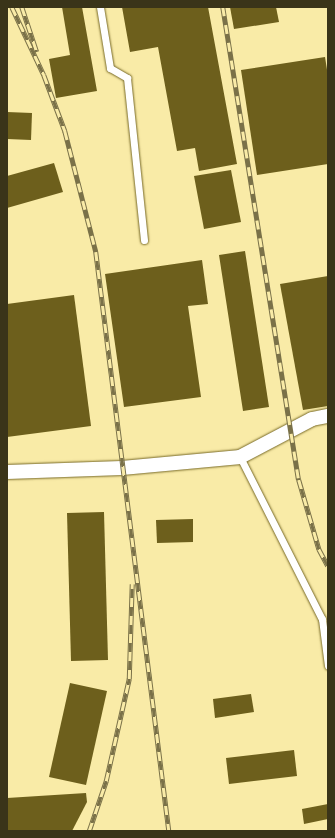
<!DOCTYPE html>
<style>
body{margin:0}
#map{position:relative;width:335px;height:838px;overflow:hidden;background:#f9eba7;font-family:"Source Serif 4",serif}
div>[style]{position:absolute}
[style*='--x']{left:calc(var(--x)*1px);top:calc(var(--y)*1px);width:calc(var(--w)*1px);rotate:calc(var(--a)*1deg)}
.building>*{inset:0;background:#6d5f1c}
.roads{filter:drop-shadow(0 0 1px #786a28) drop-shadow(0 0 1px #786a28)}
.service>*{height:7px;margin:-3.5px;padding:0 3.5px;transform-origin:3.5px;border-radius:3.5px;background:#fff}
.minor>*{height:14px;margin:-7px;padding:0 7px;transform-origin:7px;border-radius:7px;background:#fff}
.rail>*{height:4.5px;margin-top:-2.25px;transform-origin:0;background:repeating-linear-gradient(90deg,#f9eba7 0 9px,#7a7148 0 18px);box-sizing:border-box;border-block:1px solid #7a7148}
span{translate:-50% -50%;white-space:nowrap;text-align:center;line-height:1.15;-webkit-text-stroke:4px #f9eba7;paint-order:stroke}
.frame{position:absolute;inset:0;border:8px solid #3a3419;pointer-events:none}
</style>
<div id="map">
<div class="building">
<div style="clip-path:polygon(62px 7px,82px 7px,97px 91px,56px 98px,49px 59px,70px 55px)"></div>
<div style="clip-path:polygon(122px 7px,208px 7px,237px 164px,199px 171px,195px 148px,177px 151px,158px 47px,130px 52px)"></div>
<div style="clip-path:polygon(230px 7px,276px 7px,279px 22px,234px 29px)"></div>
<div style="clip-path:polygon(325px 57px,328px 76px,328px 164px,257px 175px,241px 70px)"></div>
<div style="clip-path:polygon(7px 112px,32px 113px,31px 140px,7px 139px)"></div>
<div style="clip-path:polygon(54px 163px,63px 192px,7px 208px,7px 176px)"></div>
<div style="clip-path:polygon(231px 170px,241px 222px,204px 229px,194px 176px)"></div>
<div style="clip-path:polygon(245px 251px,269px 407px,243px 411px,219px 255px)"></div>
<div style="clip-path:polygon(202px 260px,208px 304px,188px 306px,201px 397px,124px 407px,105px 274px)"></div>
<div style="clip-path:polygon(328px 276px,328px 406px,303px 410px,280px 284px)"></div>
<div style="clip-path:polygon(74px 295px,91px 426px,7px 437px,7px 304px)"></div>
<div style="clip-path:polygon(104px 512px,108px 660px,71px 661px,67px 513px)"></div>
<div style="clip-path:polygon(193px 519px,193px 542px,157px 543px,156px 520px)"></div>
<div style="clip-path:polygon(70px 683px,107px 691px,86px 785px,49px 777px)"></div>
<div style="clip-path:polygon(251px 694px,254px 712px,215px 718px,213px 699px)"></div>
<div style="clip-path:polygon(294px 750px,297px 776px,229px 784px,226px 758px)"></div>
<div style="clip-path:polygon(86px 793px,87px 802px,72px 831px,7px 831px,7px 798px)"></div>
<div style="clip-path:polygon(328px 804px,328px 819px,304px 824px,302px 809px)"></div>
</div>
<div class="roads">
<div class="service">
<div style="--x:100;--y:7;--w:62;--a:80.7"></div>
<div style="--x:110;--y:68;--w:20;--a:30"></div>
<div style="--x:127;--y:78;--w:163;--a:84"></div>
<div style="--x:240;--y:457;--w:182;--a:63.2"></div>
<div style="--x:322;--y:619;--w:47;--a:82.7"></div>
</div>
<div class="minor">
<div style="--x:7;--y:472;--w:115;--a:-2"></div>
<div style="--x:122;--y:468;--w:119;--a:-5.3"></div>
<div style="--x:240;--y:457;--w:81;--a:-27.8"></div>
<div style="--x:312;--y:419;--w:16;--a:-11"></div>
</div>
</div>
<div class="rail">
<div style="--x:12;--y:7;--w:75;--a:64.8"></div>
<div style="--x:44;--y:75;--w:60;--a:69.4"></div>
<div style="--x:65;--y:131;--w:125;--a:75.6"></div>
<div style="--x:96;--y:252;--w:584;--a:82.81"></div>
<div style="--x:22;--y:7;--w:47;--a:71.6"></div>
<div style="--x:223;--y:7;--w:479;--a:80.9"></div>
<div style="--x:299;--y:480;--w:72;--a:73.8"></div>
<div style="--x:319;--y:549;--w:19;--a:62"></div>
<div style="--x:89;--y:831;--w:53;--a:-71.2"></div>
<div style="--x:106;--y:781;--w:105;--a:-77.3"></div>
<div style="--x:129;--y:679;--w:95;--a:-88.2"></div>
</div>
<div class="frame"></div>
</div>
